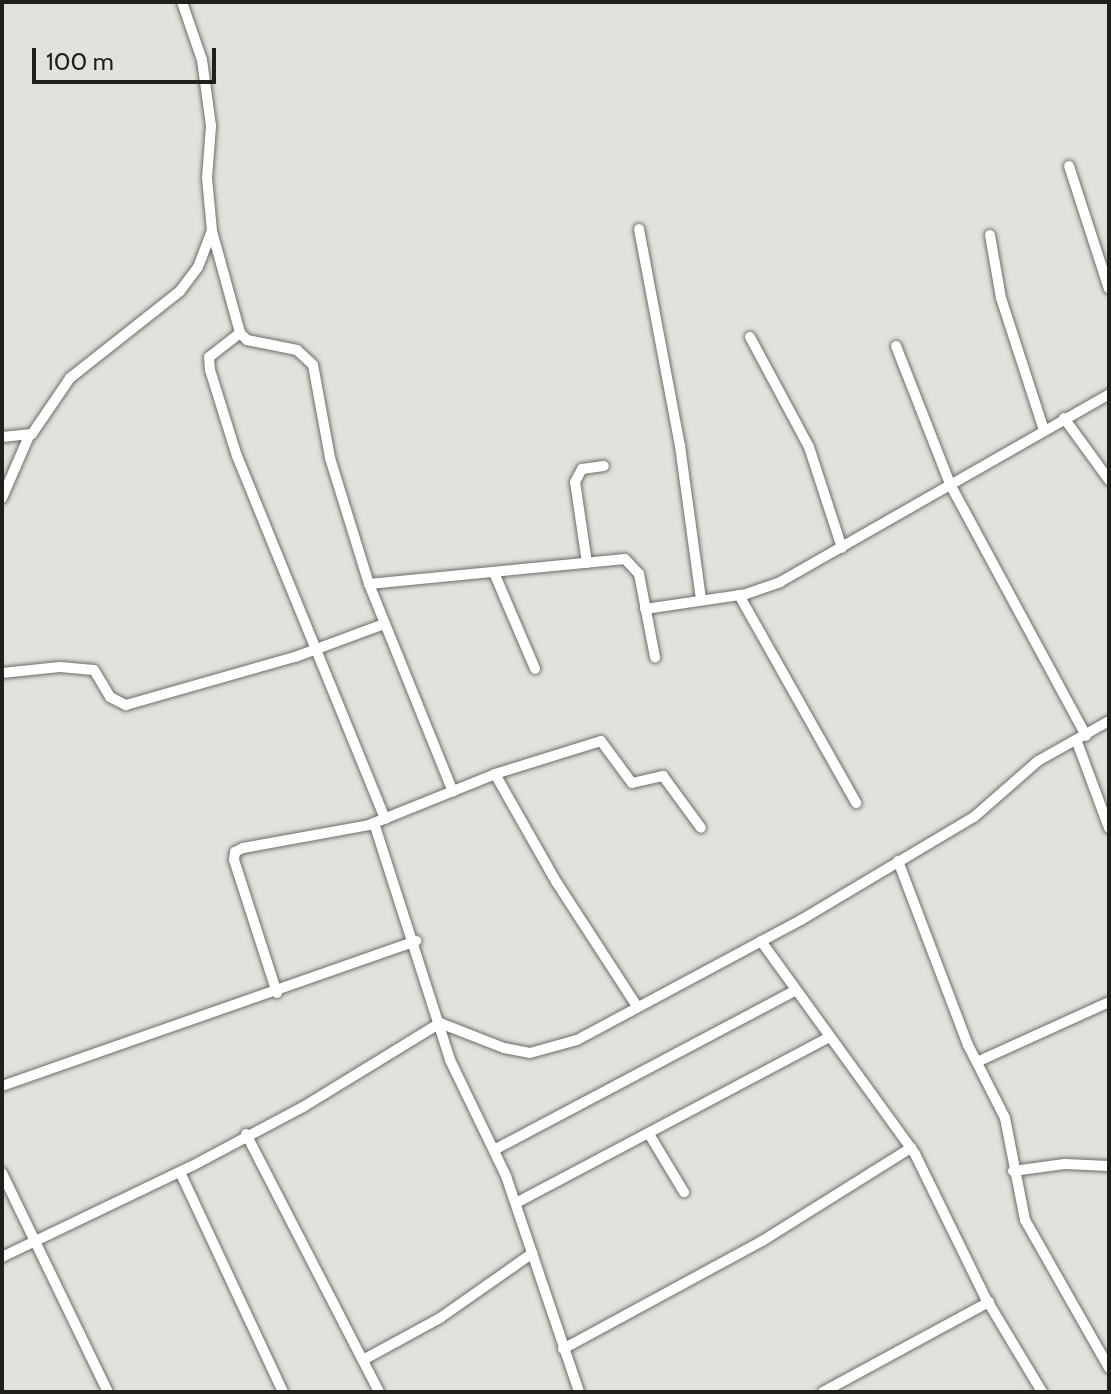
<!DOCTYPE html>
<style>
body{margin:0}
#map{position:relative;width:1111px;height:1394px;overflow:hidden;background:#e3e1db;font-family:Cabin,sans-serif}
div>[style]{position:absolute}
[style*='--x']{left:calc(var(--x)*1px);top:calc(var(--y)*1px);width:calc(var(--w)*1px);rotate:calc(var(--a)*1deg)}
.roads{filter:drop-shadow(0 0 2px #6e6c67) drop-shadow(0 0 2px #6e6c67)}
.street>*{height:10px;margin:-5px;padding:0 5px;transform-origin:5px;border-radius:5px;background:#fff}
span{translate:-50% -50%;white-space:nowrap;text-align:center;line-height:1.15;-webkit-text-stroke:8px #e3e1db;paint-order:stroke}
.frame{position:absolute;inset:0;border:4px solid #1f1f1c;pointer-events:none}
.scale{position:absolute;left:32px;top:48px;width:184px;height:36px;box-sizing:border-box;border:4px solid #1f1f1c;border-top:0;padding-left:10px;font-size:24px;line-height:28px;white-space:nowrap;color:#1f1f1c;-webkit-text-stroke:6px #e3e1db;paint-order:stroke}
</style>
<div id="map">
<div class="roads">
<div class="street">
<div style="--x:182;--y:2;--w:61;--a:71"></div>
<div style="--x:202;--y:60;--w:67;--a:82.2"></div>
<div style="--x:211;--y:126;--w:52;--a:94.4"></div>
<div style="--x:207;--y:178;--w:53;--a:84.6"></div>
<div style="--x:212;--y:231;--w:106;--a:74.6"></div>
<div style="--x:240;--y:333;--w:10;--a:45"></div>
<div style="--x:247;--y:340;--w:51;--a:11.3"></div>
<div style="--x:297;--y:350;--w:22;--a:43"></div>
<div style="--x:313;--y:365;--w:95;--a:79.6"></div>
<div style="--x:330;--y:458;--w:132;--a:72.8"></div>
<div style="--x:369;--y:584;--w:224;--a:68"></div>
<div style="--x:1069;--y:166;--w:129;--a:72"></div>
<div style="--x:639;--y:229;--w:221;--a:79.3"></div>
<div style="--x:680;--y:446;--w:155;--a:82.2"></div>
<div style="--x:990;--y:235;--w:64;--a:80.1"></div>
<div style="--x:1001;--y:298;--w:139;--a:72"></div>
<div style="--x:240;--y:333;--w:39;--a:142"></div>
<div style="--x:209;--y:357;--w:13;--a:86"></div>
<div style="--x:210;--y:370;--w:90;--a:72.6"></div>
<div style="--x:237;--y:456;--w:392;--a:67.8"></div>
<div style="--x:750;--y:337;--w:125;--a:61.8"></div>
<div style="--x:809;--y:447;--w:106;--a:71.9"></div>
<div style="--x:896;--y:346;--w:150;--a:68.6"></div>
<div style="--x:951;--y:486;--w:284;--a:61.6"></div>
<div style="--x:1064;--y:418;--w:77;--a:54"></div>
<div style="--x:2;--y:437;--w:30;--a:-6"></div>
<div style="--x:32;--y:434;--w:68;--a:-55.8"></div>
<div style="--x:70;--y:378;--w:140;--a:-38.3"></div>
<div style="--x:180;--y:291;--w:30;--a:-53"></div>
<div style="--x:198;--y:267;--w:39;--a:-69"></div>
<div style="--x:2;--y:498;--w:68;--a:-66.5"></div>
<div style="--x:587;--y:563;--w:82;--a:-98.4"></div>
<div style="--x:575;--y:482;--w:15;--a:-62"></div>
<div style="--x:582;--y:469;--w:22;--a:-8"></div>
<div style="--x:495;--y:575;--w:102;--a:66.9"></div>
<div style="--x:369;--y:584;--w:257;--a:-5.6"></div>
<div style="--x:625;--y:559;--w:21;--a:47"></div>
<div style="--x:639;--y:574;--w:85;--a:79.1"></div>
<div style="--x:739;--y:595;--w:239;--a:60.6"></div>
<div style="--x:645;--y:609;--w:102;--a:-8.4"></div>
<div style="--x:746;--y:594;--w:36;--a:-19"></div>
<div style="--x:780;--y:582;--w:379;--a:-29.7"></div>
<div style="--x:2;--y:673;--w:58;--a:-5.9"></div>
<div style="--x:60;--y:667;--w:34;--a:5"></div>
<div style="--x:94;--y:670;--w:31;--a:59"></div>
<div style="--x:110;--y:697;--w:18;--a:27"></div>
<div style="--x:126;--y:705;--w:176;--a:-15.9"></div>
<div style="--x:295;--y:657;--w:95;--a:-20.3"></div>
<div style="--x:1077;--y:742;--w:92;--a:69.6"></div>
<div style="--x:495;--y:774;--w:125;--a:60.4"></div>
<div style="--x:557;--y:883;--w:147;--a:57"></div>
<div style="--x:374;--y:823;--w:249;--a:72.2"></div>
<div style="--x:450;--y:1060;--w:129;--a:64.2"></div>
<div style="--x:506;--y:1176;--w:228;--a:71.3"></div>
<div style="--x:898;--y:861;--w:197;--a:69.2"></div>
<div style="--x:968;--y:1045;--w:82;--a:63.1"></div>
<div style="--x:1005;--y:1118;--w:104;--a:78.9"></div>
<div style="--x:1025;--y:1220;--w:170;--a:60.4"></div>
<div style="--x:761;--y:941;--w:263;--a:54.1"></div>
<div style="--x:915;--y:1154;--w:159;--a:63.9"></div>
<div style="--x:985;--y:1297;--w:111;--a:59"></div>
<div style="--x:277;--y:993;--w:140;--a:-107.9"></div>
<div style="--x:234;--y:860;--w:8;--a:-83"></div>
<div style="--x:235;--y:852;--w:9;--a:-27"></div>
<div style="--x:243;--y:848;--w:128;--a:-10.3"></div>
<div style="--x:369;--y:825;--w:136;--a:-22"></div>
<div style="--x:495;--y:774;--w:111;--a:-17.3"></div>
<div style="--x:601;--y:741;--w:52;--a:53.6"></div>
<div style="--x:632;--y:783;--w:32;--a:-13"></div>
<div style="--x:663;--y:776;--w:64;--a:53.8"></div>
<div style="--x:977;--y:1062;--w:145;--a:-24.4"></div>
<div style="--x:2;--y:1086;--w:439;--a:-19.3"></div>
<div style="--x:246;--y:1134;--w:290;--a:62.7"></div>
<div style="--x:649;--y:1134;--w:68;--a:58.9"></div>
<div style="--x:494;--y:1150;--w:342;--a:-27.9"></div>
<div style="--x:1013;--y:1171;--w:52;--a:-7.7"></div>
<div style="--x:1065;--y:1164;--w:44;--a:2.6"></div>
<div style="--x:180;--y:1172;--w:243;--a:64.9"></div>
<div style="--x:2;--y:1173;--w:243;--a:64.2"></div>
<div style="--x:516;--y:1203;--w:355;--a:-27.9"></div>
<div style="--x:2;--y:1257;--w:211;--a:-25.6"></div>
<div style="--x:192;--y:1166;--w:126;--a:-28"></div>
<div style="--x:303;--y:1107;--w:161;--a:-31.5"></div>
<div style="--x:440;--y:1023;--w:69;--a:21.3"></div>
<div style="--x:504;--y:1048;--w:26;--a:11"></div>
<div style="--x:530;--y:1053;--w:49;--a:-15.5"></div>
<div style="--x:577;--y:1040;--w:254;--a:-28.2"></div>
<div style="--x:801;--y:920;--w:201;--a:-30.8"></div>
<div style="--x:974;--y:817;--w:85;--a:-41.2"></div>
<div style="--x:1038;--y:761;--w:81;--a:-29.4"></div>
<div style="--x:563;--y:1349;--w:226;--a:-28.5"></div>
<div style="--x:762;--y:1241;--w:176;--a:-32"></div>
<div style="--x:363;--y:1360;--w:88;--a:-28.6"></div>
<div style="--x:440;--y:1318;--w:113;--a:-35"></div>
<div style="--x:823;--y:1392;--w:189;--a:-28.5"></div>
</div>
</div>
<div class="frame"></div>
<div class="scale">100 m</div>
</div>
